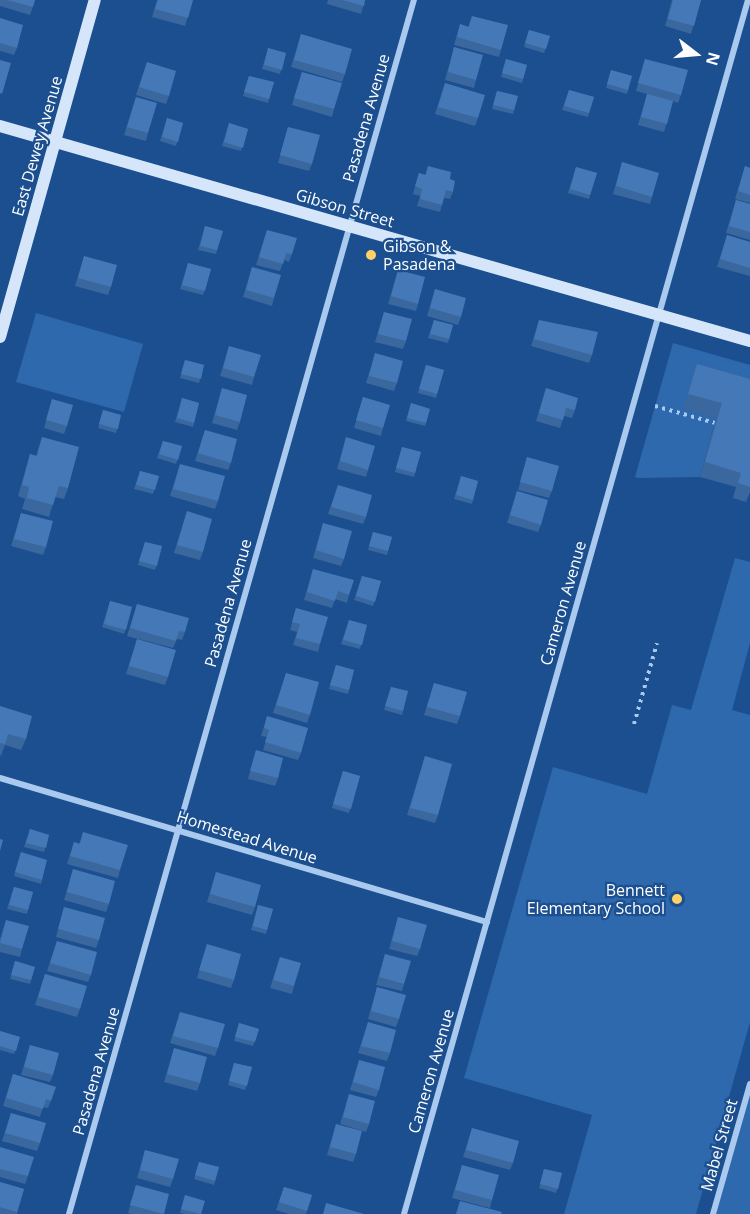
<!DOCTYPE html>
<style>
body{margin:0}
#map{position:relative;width:750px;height:1214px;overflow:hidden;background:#1b4f8f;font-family:"Open Sans",sans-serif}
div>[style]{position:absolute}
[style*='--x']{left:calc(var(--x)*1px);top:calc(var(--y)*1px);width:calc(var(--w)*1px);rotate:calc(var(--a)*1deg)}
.green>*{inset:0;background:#2e69ad}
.path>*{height:4px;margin-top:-2px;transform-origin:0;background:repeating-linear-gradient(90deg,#a9c9ee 0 3px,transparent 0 7.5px)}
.street>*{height:6px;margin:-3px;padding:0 3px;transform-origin:3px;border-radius:3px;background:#a9c9ee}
.secondary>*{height:12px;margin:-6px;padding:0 6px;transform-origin:6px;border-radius:6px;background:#d6e6fa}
.wall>*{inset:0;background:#3a679d}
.building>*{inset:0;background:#4478b7}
.dots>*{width:16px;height:16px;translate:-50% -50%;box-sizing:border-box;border:3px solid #1b4f8f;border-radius:50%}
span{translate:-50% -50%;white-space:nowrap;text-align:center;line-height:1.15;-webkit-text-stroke:4.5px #1b4f8f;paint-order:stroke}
.street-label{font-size:16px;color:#fff}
.poi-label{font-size:16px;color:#fff}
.left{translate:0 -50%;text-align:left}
.right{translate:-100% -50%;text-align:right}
.north{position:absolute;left:666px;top:24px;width:60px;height:60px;-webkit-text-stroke:4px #1b4f8f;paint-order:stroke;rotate:106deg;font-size:16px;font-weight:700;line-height:24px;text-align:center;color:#fff}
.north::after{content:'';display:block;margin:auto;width:21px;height:27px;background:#fff;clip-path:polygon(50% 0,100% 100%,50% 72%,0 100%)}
</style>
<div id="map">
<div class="green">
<div style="clip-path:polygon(36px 313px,143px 344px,124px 412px,16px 382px)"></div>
<div style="clip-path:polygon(673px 343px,750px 365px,750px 395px,716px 418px,700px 477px,638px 478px,635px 477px)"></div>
<div style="clip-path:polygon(735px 558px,750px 562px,750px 643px,732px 710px,750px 715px,750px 1022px,696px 1214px,564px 1214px,592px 1115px,464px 1078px,553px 767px,647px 794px,672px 705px,691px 710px)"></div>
<div style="clip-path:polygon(750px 1084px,750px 1214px,713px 1214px)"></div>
</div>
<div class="path">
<div style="--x:655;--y:406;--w:62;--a:15.8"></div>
<div style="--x:634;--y:724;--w:84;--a:-74.1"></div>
</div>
<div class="street">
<div style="--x:0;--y:778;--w:508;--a:16.47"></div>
<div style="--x:69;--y:1214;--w:1262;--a:-74.14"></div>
<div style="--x:404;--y:1214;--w:1262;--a:-74.18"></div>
<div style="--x:713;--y:1214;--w:135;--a:-74.1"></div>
</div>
<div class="secondary">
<div style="--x:0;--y:126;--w:780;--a:16"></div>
<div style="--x:0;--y:337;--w:350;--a:-74.3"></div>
</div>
<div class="wall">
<div style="clip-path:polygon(0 0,35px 0,30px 15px,0 6px)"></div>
<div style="clip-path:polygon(157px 0,193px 0,185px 26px,152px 17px)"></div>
<div style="clip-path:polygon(328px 0,365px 0,361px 14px,327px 4px)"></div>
<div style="clip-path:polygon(672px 0,701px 0,691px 34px,665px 26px)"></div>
<div style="clip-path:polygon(472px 16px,501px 50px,499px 57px,454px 45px,460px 24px,468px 27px)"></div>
<div style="clip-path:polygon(0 18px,17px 48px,14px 55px,0 51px)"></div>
<div style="clip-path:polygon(529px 30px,550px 36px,544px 53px,524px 47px)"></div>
<div style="clip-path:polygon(301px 34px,345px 74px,342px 82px,291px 67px)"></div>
<div style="clip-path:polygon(454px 47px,476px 80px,474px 88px,445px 80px)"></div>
<div style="clip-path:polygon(268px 48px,286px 53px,280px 74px,262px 69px)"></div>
<div style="clip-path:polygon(506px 59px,527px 65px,522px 83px,501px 77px)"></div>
<div style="clip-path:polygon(645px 59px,681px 95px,678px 103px,673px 101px,664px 132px,638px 125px,647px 94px,636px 91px)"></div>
<div style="clip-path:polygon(147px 62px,169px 96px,166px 104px,136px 95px)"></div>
<div style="clip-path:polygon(611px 70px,632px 76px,627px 94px,606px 88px)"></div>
<div style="clip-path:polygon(302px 72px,334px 109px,332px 117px,292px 105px)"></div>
<div style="clip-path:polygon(249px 76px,274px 82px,268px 103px,243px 96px)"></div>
<div style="clip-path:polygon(445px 83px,478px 118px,475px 126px,435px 114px)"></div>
<div style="clip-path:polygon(569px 90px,594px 97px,588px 117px,562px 110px)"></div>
<div style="clip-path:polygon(497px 91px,518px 96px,513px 114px,492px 109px)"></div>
<div style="clip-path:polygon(136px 97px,148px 133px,146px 141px,124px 135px)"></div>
<div style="clip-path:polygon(167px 118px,183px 123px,176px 146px,160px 141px)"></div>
<div style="clip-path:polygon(229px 123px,248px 129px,241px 151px,222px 146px)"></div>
<div style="clip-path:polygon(288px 127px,312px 164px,309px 171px,278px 163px)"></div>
<div style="clip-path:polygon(622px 162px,652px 197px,650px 204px,613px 194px)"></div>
<div style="clip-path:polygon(428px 166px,450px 179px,453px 192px,450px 199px,444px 198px,440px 212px,417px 206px,420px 196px,413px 194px,419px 173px,425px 175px)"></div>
<div style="clip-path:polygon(745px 166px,750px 168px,750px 203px,735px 199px)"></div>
<div style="clip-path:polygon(576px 167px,597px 173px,589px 199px,568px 193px)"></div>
<div style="clip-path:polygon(736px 200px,750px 204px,750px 240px,726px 233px)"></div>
<div style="clip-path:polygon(205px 226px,223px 231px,216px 254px,198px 250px)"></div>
<div style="clip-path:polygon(267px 230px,292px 254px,289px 262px,284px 260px,280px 271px,256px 265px)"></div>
<div style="clip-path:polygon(727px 235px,750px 242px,750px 276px,717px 267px)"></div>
<div style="clip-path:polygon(84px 256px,111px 287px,108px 295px,75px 286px)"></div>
<div style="clip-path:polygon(188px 263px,211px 269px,203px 295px,180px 289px)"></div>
<div style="clip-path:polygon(252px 267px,274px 298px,272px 306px,243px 297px)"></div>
<div style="clip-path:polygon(398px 270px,418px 304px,416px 311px,388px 304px)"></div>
<div style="clip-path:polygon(435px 289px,461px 317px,458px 325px,427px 316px)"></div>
<div style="clip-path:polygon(384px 312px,406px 341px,403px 349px,375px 342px)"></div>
<div style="clip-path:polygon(434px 320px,453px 325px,448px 343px,428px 338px)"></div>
<div style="clip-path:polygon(539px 320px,592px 355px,589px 363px,531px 346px)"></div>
<div style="clip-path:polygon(229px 346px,254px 377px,252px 385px,220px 376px)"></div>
<div style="clip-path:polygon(375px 353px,397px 383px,394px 391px,366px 383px)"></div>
<div style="clip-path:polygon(185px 360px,204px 365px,199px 383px,180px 378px)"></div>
<div style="clip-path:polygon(697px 364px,750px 379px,750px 492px,746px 502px,733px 498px,736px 487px,700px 477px,716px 418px,683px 408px)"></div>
<div style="clip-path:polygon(426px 365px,444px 370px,436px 398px,418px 393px)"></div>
<div style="clip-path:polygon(222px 388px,240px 422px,237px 430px,212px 423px)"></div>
<div style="clip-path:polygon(546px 388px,575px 410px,572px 418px,564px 416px,560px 428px,536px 421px)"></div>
<div style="clip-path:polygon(363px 397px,383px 428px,381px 436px,354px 428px)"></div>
<div style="clip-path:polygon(182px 398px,199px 403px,193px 427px,175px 422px)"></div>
<div style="clip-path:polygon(52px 399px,67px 426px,64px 434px,44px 428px)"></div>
<div style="clip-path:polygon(411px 403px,430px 409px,425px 426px,406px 421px)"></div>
<div style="clip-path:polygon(103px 410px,121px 415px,116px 433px,98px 428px)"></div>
<div style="clip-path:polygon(205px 430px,231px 463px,228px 470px,195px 461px)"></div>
<div style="clip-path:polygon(42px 437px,68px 488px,64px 499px,55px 497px,49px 517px,22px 509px,25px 499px,18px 496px,30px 454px,36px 456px)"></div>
<div style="clip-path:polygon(346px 437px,368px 470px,366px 477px,337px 469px)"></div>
<div style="clip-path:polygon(163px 441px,182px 446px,176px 464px,157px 458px)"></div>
<div style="clip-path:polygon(402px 447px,421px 452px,414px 477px,395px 472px)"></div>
<div style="clip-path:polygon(527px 457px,552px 491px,549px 498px,518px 490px)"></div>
<div style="clip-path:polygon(180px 464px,218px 501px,215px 509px,170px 496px)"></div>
<div style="clip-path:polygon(140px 471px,159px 476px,153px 494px,134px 489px)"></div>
<div style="clip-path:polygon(461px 476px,478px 481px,472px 504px,454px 499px)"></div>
<div style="clip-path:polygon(338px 485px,366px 517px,363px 524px,328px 514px)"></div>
<div style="clip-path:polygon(517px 491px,541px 525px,538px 532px,507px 523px)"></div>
<div style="clip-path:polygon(187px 511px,203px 552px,200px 560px,174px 553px)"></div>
<div style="clip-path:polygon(21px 513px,46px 547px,43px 555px,11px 546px)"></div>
<div style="clip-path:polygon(323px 523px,344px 559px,341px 566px,313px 558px)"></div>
<div style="clip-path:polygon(373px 532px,392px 537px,387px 555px,368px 550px)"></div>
<div style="clip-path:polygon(145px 542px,162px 546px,155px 570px,138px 565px)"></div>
<div style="clip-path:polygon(313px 569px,349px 595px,347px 603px,335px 599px,332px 608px,304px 600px)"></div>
<div style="clip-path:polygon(362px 576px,381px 581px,373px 606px,354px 600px)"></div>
<div style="clip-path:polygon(110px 601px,132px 607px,124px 634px,102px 627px)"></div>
<div style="clip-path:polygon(137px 604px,185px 632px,182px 640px,177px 639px,173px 648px,127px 636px)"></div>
<div style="clip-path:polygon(296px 608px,320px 644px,318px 652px,293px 645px,297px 632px,290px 630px)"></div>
<div style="clip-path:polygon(349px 620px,367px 625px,360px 649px,341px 644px)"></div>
<div style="clip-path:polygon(137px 639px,168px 677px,165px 685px,126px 674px)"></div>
<div style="clip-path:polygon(336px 665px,354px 670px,348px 694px,329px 689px)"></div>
<div style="clip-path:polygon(286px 673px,310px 715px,307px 723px,273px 713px)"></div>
<div style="clip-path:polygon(434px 683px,460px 716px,457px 724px,424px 715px)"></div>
<div style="clip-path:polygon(391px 687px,408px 691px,402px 715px,384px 710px)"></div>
<div style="clip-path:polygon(0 706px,26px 739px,21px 750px,5px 745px,1px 756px,0 755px)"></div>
<div style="clip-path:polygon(267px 716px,301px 753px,298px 760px,263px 750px,267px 737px,261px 736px)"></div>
<div style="clip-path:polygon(256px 750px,278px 778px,275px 786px,248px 779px)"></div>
<div style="clip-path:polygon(425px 756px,438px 815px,435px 823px,407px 815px)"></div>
<div style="clip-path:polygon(343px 771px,360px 776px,349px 813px,332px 808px)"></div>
<div style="clip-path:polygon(30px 829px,49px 835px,44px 852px,24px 847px)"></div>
<div style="clip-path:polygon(83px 832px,120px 870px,118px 878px,67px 864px,74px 842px,79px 844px)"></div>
<div style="clip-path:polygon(21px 852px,42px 880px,41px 884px,14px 876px)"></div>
<div style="clip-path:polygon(73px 869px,109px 904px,106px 912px,64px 900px)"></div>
<div style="clip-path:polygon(216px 872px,255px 907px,252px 915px,207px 902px)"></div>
<div style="clip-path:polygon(14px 887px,33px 892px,27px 914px,7px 909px)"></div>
<div style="clip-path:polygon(258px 905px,273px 909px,266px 934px,251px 930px)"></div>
<div style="clip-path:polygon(64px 907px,99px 940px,96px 948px,56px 937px)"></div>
<div style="clip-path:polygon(398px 917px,420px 949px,417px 956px,389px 949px)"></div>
<div style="clip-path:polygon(6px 920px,22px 949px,20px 957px,0 952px,0 939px)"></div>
<div style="clip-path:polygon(57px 941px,91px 975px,88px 982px,47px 971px)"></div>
<div style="clip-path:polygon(207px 944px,234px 980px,231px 988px,197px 978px)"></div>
<div style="clip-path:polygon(385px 954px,404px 984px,402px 991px,376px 985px)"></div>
<div style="clip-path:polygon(280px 957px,294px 986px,292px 994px,270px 988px)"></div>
<div style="clip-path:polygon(15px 961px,35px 967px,30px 984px,10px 979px)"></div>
<div style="clip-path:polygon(45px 974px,80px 1009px,77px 1017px,35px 1005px)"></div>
<div style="clip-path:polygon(377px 987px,399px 1019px,396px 1027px,368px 1019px)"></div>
<div style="clip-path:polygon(180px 1012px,218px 1048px,215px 1056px,170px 1043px)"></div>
<div style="clip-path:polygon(368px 1022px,390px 1053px,387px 1061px,358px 1053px)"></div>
<div style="clip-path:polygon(239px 1023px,259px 1029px,253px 1046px,234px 1041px)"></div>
<div style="clip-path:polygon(0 1031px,20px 1037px,14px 1054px,0 1050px)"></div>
<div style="clip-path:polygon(30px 1045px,53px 1075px,50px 1082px,21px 1075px)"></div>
<div style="clip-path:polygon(174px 1048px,200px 1083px,197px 1091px,164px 1082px)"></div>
<div style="clip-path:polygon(359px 1060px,379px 1090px,376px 1097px,350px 1090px)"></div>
<div style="clip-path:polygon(234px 1063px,252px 1067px,245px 1090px,228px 1085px)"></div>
<div style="clip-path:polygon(13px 1074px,56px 1087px,48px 1108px,43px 1107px,40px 1117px,3px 1106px)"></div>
<div style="clip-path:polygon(349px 1094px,369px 1124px,366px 1132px,340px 1124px)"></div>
<div style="clip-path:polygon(11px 1113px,40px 1143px,37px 1151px,2px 1141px)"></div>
<div style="clip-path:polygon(336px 1124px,356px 1154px,353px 1162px,327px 1155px)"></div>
<div style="clip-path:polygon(472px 1128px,513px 1163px,510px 1170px,463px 1157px)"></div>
<div style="clip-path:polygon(0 1147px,28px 1176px,25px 1184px,0 1177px)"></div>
<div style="clip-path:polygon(145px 1150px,173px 1179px,170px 1187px,137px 1178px)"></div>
<div style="clip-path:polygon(199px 1162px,219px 1167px,214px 1185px,194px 1179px)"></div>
<div style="clip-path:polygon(462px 1165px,492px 1200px,490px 1208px,452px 1198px)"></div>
<div style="clip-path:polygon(544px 1169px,562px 1173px,556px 1193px,539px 1188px)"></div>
<div style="clip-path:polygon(0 1182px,24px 1189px,17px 1214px,0 1214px)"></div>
<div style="clip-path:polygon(136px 1185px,164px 1214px,132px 1214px,128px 1213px)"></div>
<div style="clip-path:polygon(284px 1187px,312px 1195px,306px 1214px,289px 1214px,276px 1210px)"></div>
<div style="clip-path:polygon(185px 1195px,201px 1214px,185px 1214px,180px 1213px)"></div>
</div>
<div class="building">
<div style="clip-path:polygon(7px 0,35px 0,33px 7px)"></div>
<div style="clip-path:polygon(158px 0,193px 0,188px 18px,155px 9px)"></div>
<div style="clip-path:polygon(342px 0,365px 0,364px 6px)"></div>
<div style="clip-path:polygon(673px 0,701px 0,694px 26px,668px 19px)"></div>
<div style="clip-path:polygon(472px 16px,508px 25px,501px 50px,457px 37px,460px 24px,469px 27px)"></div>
<div style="clip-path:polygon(0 18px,23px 25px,17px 48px,0 43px)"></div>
<div style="clip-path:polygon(529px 30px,550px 36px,546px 49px,525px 43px)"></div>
<div style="clip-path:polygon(301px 34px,352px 49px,345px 74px,294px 60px)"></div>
<div style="clip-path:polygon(454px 47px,483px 55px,476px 80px,448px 72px)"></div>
<div style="clip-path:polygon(268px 48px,286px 53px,282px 70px,264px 65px)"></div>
<div style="clip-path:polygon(506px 59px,527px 65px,523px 79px,502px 73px)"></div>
<div style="clip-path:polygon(645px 59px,688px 70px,681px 95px,638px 83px)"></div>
<div style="clip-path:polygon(0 60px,11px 63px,2px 94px,0 93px)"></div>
<div style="clip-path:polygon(147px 62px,176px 71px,169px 96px,139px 87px)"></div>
<div style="clip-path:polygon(611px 70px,632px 76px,628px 90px,607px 84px)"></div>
<div style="clip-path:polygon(302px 72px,342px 83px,334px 109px,294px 98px)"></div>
<div style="clip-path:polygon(249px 76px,274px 82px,269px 99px,244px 92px)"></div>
<div style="clip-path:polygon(445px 83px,485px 95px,478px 118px,438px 107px)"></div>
<div style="clip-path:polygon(569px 90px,594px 97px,589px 113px,564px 106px)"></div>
<div style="clip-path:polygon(497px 91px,518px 96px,514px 110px,493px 105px)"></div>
<div style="clip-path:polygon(647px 94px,673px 101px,667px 124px,641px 117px)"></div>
<div style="clip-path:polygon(136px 97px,157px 103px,148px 133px,127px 127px)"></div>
<div style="clip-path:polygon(167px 118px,183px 123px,178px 142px,162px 137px)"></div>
<div style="clip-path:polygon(229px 123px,248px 129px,243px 148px,224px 142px)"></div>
<div style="clip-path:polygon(288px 127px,320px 135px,312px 164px,280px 155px)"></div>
<div style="clip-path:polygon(622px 162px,659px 173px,652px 197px,616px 186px)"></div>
<div style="clip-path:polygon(428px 166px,451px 172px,450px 179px,455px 181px,453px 192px,446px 190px,442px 205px,420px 199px,422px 189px,415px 186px,419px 173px,426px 175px)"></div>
<div style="clip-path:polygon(745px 166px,750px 168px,750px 195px,738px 191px)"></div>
<div style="clip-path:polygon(576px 167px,597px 173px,590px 195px,570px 189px)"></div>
<div style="clip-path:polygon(736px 200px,750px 204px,750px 232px,729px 226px)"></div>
<div style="clip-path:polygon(205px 226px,223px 231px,217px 250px,200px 246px)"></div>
<div style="clip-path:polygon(267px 230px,297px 238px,292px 254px,286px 253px,283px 264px,259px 257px)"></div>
<div style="clip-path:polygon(727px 235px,750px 242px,750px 268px,720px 259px)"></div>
<div style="clip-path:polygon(84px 256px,117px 265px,111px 287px,78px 278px)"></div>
<div style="clip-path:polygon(188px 263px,211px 269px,205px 291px,182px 285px)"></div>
<div style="clip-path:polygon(252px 267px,281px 275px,274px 298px,246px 290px)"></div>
<div style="clip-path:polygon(398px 270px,425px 277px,418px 304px,391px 296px)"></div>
<div style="clip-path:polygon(435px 289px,466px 298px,461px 317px,430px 308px)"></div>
<div style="clip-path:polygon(384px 312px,412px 319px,406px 341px,378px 334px)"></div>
<div style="clip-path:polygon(434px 320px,453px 325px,449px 339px,430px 334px)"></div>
<div style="clip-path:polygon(539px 320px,598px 332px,592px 355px,534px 339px)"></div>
<div style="clip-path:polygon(229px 346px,261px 355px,254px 377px,223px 368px)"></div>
<div style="clip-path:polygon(375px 353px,403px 361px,397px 383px,369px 376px)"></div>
<div style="clip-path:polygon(185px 360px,204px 365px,201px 379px,181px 374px)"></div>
<div style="clip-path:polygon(697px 364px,750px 379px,750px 487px,738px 483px,741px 473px,705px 462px,722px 403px,688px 394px)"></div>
<div style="clip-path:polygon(426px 365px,444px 370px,437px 394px,419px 389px)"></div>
<div style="clip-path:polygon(222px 388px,247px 395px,240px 422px,215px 415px)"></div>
<div style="clip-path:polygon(546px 388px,578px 398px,575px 410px,566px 408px,563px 420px,539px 413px)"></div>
<div style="clip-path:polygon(363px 397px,390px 405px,383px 428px,356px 420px)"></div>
<div style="clip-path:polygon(182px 398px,199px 403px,194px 423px,177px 418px)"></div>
<div style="clip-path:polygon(52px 399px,73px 405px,67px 426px,46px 420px)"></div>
<div style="clip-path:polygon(411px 403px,430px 409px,426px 423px,407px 418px)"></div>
<div style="clip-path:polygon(103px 410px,121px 415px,118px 429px,99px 424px)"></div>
<div style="clip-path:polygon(205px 430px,237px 439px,231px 463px,198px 453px)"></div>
<div style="clip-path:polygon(42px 437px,79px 447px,68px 488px,59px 486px,53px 505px,27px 498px,29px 487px,22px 485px,30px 454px,37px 456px)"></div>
<div style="clip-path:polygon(346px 437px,375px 446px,368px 470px,340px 461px)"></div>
<div style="clip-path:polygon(163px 441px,182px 446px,178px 460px,159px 454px)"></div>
<div style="clip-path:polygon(402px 447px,421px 452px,415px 473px,396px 468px)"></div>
<div style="clip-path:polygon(527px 457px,559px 466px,552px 491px,520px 482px)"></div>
<div style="clip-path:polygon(180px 464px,225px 476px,218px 501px,173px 489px)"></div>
<div style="clip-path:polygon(140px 471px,159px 476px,155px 490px,136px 485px)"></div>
<div style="clip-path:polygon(461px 476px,478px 481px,473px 500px,456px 495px)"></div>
<div style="clip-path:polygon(338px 485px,372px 495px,366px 517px,331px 507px)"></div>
<div style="clip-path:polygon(517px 491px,548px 500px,541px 525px,510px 515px)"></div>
<div style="clip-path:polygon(187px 511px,212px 519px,203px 552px,177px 545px)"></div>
<div style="clip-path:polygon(21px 513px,53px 521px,46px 547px,14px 539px)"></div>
<div style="clip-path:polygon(323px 523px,352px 531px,344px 559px,316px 550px)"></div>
<div style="clip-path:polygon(373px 532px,392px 537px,388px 551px,369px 546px)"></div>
<div style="clip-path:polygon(145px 542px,162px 546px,157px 566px,139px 561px)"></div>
<div style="clip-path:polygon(313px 569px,354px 580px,349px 595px,338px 591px,335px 601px,307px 592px)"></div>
<div style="clip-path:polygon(362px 576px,381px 581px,375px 602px,356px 596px)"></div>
<div style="clip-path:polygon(110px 601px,132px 607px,126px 630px,104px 624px)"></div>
<div style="clip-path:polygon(137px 604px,189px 618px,185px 632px,179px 631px,176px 641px,130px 628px)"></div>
<div style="clip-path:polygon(296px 608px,328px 617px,320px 644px,296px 638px,300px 624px,292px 622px)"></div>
<div style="clip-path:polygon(349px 620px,367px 625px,362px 645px,343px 640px)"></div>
<div style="clip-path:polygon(137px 639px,176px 650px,168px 677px,129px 666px)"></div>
<div style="clip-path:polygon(336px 665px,354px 670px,349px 690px,330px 685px)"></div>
<div style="clip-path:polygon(286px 673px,319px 682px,310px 715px,276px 705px)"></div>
<div style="clip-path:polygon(434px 683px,467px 692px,460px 716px,427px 707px)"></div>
<div style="clip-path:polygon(391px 687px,408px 691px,403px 711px,385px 706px)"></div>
<div style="clip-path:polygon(0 706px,32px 716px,26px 739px,8px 734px,5px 744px,0 743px)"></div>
<div style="clip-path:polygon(267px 716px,308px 728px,301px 753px,265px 742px,269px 730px,264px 728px)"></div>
<div style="clip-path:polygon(256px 750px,283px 758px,278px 778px,250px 771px)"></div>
<div style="clip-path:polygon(425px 756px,452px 764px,438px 815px,410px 808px)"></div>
<div style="clip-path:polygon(343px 771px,360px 776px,351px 809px,333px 804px)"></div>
<div style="clip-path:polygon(30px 829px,49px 835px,46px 848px,26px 843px)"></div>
<div style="clip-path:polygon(83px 832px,128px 845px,120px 870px,70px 856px,74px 842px,80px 844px)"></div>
<div style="clip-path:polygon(0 839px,3px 840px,0 851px)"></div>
<div style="clip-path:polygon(21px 852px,47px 860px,42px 880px,15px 872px)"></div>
<div style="clip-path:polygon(73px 869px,115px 881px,109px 904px,67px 892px)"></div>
<div style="clip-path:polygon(216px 872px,261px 885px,255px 907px,210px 894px)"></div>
<div style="clip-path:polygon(14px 887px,33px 892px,28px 910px,9px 905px)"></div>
<div style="clip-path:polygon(258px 905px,273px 909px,267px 930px,253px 926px)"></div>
<div style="clip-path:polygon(64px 907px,105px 918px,99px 940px,58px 929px)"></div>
<div style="clip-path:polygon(398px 917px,427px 925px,420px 949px,392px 941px)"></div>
<div style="clip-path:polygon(6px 920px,29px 926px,22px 949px,0 943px)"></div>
<div style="clip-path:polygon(57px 941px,97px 952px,91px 975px,50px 963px)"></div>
<div style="clip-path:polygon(207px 944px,241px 954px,234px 980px,199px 970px)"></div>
<div style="clip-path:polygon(385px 954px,411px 961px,404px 984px,379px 977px)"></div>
<div style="clip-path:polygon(280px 957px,301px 963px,294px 986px,273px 980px)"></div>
<div style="clip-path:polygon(15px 961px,35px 967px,31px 980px,11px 975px)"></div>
<div style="clip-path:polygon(45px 974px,87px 986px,80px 1009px,38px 997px)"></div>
<div style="clip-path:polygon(377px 987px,406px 995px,399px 1019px,371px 1011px)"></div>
<div style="clip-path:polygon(180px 1012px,225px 1024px,218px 1048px,173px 1036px)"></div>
<div style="clip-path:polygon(368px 1022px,396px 1030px,390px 1053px,361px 1046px)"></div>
<div style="clip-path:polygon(239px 1023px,259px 1029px,255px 1042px,235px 1037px)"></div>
<div style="clip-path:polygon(0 1031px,20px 1037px,16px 1051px,0 1046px)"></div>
<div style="clip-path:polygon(30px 1045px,59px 1053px,53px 1075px,24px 1067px)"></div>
<div style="clip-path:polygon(174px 1048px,207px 1057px,200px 1083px,167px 1074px)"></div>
<div style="clip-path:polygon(359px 1060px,385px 1067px,379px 1090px,353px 1082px)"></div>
<div style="clip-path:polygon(234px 1063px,252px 1067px,247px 1086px,229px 1081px)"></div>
<div style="clip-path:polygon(13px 1074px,56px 1087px,51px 1101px,46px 1099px,43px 1109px,6px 1098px)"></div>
<div style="clip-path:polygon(349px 1094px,375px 1101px,369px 1124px,343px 1117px)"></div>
<div style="clip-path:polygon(11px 1113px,46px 1123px,40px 1143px,5px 1133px)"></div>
<div style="clip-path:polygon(336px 1124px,362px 1131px,356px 1154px,330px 1147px)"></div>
<div style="clip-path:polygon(472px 1128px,519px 1141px,513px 1163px,466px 1150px)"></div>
<div style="clip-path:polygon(0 1147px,34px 1157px,28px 1176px,0 1169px)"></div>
<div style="clip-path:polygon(145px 1150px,179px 1159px,173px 1179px,140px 1170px)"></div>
<div style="clip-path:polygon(199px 1162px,219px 1167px,215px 1181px,195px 1175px)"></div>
<div style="clip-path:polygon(462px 1165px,499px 1175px,492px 1200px,455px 1190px)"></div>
<div style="clip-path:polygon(544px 1169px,562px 1173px,558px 1189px,540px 1184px)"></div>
<div style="clip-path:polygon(0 1182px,24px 1189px,17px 1212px,0 1207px)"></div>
<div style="clip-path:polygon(136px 1185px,169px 1194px,164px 1214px,130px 1205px)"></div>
<div style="clip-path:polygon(284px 1187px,312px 1195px,307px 1211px,279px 1202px)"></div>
<div style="clip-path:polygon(185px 1195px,205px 1201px,201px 1214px,181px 1209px)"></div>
<div style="clip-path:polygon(460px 1201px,502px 1212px,501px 1214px,456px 1214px)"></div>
<div style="clip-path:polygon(326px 1203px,364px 1214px,323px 1214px)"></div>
</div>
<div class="dots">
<div style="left:371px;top:255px;background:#ffd166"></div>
<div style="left:677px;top:899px;background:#ffd166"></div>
</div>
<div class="street-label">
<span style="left:366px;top:118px;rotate:-74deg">Pasadena Avenue</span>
<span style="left:37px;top:146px;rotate:-74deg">East Dewey Avenue</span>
<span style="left:345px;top:208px;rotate:16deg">Gibson Street</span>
<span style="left:228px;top:603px;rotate:-74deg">Pasadena Avenue</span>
<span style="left:563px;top:603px;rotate:-74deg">Cameron Avenue</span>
<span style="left:247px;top:837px;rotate:17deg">Homestead Avenue</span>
<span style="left:96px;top:1071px;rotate:-74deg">Pasadena Avenue</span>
<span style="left:431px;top:1071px;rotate:-74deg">Cameron Avenue</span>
<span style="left:719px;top:1145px;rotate:-74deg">Mabel Street</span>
</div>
<div class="poi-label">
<span class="left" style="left:383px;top:255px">Gibson &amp;<br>Pasadena</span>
<span class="right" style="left:665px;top:899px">Bennett<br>Elementary School</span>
</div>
<div class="north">N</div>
</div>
